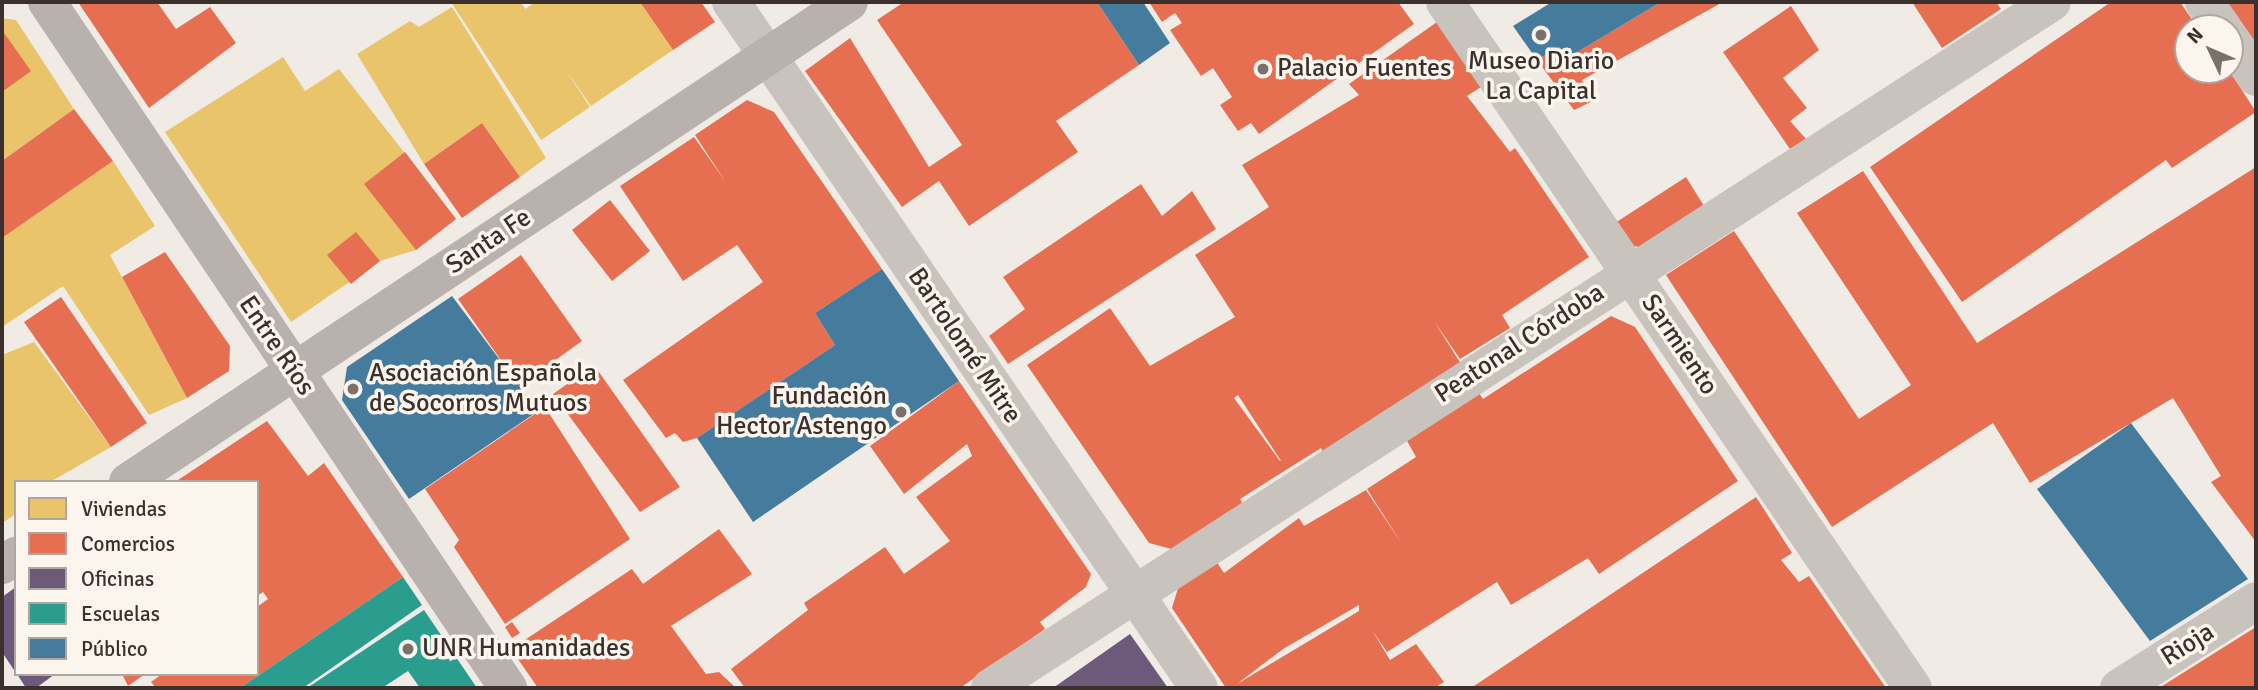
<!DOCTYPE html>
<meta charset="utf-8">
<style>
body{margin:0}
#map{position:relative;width:2258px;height:690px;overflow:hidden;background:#f0ebe5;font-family:Signika,sans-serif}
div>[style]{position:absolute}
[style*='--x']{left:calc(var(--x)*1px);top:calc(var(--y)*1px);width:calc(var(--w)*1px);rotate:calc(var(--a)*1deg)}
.homes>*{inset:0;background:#e9c46a}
.shops>*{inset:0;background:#e76f51}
.offices>*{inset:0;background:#6d597a}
.schools>*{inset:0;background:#2a9d8f}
.public>*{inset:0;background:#457b9d}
.minor>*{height:38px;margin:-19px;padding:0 19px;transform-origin:19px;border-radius:19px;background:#c9c3be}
.major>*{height:38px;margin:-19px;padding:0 19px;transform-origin:19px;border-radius:19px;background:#b8b1ad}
.dots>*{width:19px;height:19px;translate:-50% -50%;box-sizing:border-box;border:4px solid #fbf5ee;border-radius:50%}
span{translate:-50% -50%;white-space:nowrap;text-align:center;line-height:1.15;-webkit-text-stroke:7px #fbf5ee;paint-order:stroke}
.poi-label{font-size:26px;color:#3b302b}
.left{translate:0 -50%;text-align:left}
.right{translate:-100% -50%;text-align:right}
.street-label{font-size:26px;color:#3b302b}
.frame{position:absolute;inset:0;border:4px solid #3b302b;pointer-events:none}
.legend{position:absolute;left:14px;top:480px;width:245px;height:196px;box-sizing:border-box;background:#fbf5ee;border:2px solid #aea6a0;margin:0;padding:9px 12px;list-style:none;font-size:21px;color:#3b302b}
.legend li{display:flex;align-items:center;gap:14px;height:35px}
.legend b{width:35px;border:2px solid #aea6a0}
.north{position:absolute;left:2174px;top:14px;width:70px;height:70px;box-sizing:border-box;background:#fbf5ee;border:2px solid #aea6a0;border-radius:50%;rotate:314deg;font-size:19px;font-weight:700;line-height:28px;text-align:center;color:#3b302b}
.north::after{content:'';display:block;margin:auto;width:24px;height:32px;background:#7a716c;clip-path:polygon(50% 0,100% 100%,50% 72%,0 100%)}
</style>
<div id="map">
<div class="homes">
<div style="clip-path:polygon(451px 2px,521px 2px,525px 9px,536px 2px,640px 2px,673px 50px,591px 106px,563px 66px,590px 107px,541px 140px)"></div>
<div style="clip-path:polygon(452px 7px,546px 158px,520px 177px,482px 123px,424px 164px,357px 54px,410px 21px,419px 27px)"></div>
<div style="clip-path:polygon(2px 18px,16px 20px,74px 109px,2px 161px)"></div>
<div style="clip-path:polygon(283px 57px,305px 91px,339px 69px,456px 219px,416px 250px,380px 261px,291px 322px,165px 132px)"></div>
<div style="clip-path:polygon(113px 161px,155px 226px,110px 255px,187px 398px,149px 415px,63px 286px,2px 327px,2px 238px)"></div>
<div style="clip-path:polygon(34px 342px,111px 447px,50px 482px,16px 482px,16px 514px,2px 523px,2px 355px)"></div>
</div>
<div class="shops">
<div style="clip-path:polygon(78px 2px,157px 2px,176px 29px,210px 7px,236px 43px,149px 108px)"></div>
<div style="clip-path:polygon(640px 2px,701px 2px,715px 22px,673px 50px)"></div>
<div style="clip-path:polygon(904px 2px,1097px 2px,1139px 65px,1056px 121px,1078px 152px,969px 226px,939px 181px,902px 207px,805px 71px,850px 38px,929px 167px,962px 145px,877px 20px)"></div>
<div style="clip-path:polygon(1149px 2px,1398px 2px,1414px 24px,1259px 134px,1251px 123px,1238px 131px,1220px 105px,1232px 97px,1213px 68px,1201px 76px,1170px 30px,1182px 23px,1175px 13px,1162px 22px)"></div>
<div style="clip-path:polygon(1661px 2px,1723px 2px,1582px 80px,1593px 101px,1574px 110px,1537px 60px,1559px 47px,1569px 57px)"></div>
<div style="clip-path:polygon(1912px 2px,1996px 2px,2001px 9px,1942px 48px)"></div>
<div style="clip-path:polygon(2111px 2px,2180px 2px,2198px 28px,2188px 28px,2188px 70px,2229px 70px,2256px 112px,2172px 168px,2166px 160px,1962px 302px,1870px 167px)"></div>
<div style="clip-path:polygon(2227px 2px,2256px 2px,2256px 43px)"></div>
<div style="clip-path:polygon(1791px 6px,1819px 50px,1783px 78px,1807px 108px,1790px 121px,1806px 139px,1790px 149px,1723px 52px)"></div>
<div style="clip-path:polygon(evenodd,1437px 22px,1481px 87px,1467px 96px,1510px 152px,1515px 148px,1589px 257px,1502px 315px,1510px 328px,1460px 359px,1434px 321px,1461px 364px,1324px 454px,1321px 448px,1240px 499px,1243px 504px,1175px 550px,1149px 543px,1027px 365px,1110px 308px,1150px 366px,1235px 317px,1195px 255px,1269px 207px,1242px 165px,1359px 95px,1349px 84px,1437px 22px,1238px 395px,1281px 461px,1280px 461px,1234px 398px,1238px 395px)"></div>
<div style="clip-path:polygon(2px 30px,31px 71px,2px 92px)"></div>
<div style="clip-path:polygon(747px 100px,774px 112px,882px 269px,815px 313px,835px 345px,697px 438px,683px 442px,675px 433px,666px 438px,623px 380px,763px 282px,737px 245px,683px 281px,620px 186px,694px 137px,725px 181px,695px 135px)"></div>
<div style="clip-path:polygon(74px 109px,113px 161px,2px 238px,2px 161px)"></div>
<div style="clip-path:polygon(482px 123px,520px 177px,462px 218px,424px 164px)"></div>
<div style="clip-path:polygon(405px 152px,456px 219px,416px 250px,364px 184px)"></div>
<div style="clip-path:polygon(2256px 167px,2256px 542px,2211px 482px,2221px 476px,2173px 398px,2030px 483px,1993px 423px,1832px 527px,1666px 275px,1734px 231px,1859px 419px,1911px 385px,1797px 213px,1863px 171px,1977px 343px)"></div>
<div style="clip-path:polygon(1686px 177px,1709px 214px,1653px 250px,1629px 245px,1615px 223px)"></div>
<div style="clip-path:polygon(1141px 184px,1162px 216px,1192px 191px,1216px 229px,1008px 364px,989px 336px,1025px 309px,1003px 277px)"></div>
<div style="clip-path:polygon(610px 200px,650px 251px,612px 281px,572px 230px)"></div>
<div style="clip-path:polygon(356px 232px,380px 261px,351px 284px,327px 255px)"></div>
<div style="clip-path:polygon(165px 252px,230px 346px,229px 371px,187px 398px,122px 277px)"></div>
<div style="clip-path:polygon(521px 255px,582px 341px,519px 386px,458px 299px)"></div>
<div style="clip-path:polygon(61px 297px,147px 423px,111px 447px,24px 322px)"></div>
<div style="clip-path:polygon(evenodd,1611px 316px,1635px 327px,1738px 481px,1599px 574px,1588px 558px,1511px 605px,1497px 582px,1387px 652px,1372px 630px,1390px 660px,1416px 644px,1444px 682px,1434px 688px,1226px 688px,1172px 608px,1179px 585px,1216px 561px,1224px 573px,1299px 518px,1304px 526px,1366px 490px,1402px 544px,1367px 489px,1416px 457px,1406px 439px,1479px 393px,1483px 399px,1611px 316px,1359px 605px,1359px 611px,1237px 684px,1283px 649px,1359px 605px)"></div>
<div style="clip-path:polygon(594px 365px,680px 487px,640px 512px,553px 394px)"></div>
<div style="clip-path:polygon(959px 381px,1091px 574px,1086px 587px,1040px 622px,1045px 629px,960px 688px,745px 688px,731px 669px,808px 610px,804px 603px,885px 547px,904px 574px,950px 541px,916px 497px,972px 456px,967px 444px,904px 494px,870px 446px)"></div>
<div style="clip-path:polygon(545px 407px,630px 539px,505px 624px,454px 547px,459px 540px,425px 489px)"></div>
<div style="clip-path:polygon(267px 421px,308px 476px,324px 463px,403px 577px,240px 688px,156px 688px,151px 682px,162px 674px,257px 674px,257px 607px,268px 599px,263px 592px,257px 596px,257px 482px,175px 482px)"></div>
<div style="clip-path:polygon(1756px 497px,1792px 553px,1781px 560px,1799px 582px,1809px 576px,1886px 688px,1471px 688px)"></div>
<div style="clip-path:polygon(719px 529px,752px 574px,671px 626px,706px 674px,719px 672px,736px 688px,538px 688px,511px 649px,632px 569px,643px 584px)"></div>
<div style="clip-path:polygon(512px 622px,520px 633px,512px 638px,505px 627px)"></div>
<div style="clip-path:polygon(2256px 627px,2256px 688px,2159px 688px,2232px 642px)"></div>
<div style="clip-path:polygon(122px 674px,145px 674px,128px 686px)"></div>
</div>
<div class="offices">
<div style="clip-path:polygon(16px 587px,16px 673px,2px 652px,2px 597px)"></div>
<div style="clip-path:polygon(1130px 634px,1168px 688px,1053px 688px)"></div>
<div style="clip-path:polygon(17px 674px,55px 674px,36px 688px,26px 688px)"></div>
</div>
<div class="schools">
<div style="clip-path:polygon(403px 577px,422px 605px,303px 688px,240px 688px)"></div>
<div style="clip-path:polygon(424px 610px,477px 688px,420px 688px,408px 671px,382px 688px,307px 688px)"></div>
</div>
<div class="public">
<div style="clip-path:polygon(1097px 2px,1143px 2px,1170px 43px,1139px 65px)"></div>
<div style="clip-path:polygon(1552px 2px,1661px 2px,1569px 57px,1559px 47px,1537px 60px,1513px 26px)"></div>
<div style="clip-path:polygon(882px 269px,959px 381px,753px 522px,697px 438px,835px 345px,815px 313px)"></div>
<div style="clip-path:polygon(452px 296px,538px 411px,409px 499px,342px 400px,347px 367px)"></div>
<div style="clip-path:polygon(2131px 423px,2248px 579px,2150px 641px,2037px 489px)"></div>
</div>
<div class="minor">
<div style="--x:731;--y:2;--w:830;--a:55.7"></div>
<div style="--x:1445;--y:2;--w:830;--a:55.7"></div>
<div style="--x:2204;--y:2;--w:32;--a:54"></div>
<div style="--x:2230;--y:39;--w:46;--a:55.6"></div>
<div style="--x:990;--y:688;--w:1264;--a:-32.86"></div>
<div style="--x:2119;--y:688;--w:162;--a:-32.4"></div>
</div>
<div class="major">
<div style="--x:47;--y:2;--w:827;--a:56.1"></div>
<div style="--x:128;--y:482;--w:866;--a:-33.65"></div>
<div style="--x:2;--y:565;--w:17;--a:-33"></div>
</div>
<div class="dots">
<div style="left:1541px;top:35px;background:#7a716c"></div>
<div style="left:1263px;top:69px;background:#7a716c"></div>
<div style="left:353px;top:389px;background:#7a716c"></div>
<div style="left:901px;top:412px;background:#7a716c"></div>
<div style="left:408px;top:649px;background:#7a716c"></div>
</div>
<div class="poi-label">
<span style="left:1541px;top:77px">Museo Diario<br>La Capital</span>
<span class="left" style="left:1277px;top:69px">Palacio Fuentes</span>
<span class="left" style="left:369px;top:389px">Asociación Española<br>de Socorros Mutuos</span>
<span class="right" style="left:887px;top:412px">Fundación<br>Hector Astengo</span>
<span class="left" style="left:422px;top:649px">UNR Humanidades</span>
</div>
<div class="street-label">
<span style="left:489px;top:242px;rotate:-34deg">Santa Fe</span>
<span style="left:1520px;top:344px;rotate:-33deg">Peatonal Córdoba</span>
<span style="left:1679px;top:345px;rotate:56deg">Sarmiento</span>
<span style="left:276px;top:346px;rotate:56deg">Entre Ríos</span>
<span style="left:964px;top:346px;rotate:56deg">Bartolomé Mitre</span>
<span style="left:2188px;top:645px;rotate:-32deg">Rioja</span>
</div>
<div class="frame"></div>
<ul class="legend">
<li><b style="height:19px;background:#e9c46a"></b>Viviendas</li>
<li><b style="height:19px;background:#e76f51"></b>Comercios</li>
<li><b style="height:19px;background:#6d597a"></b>Oficinas</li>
<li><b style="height:19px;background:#2a9d8f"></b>Escuelas</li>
<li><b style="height:19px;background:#457b9d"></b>Público</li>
</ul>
<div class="north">N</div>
</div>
